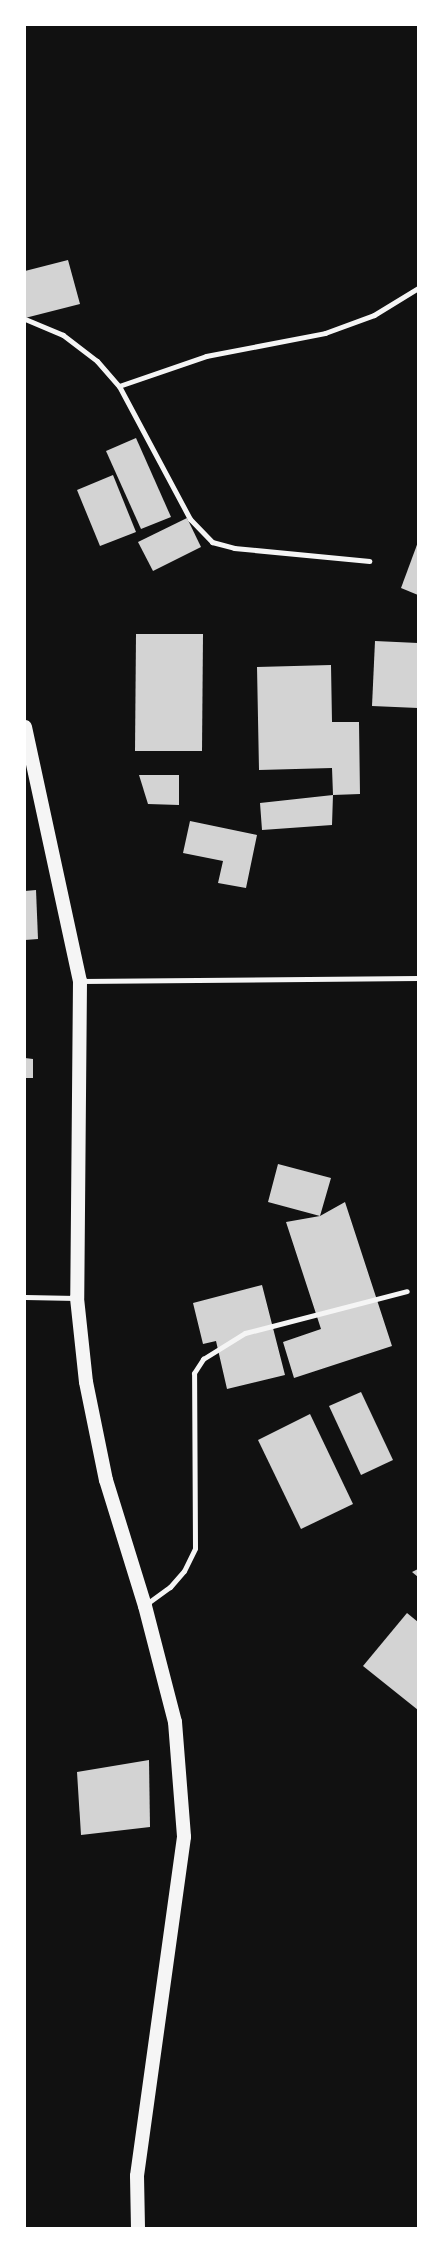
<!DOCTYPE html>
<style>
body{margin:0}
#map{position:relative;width:443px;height:2253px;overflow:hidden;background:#111;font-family:"PT Sans Narrow",sans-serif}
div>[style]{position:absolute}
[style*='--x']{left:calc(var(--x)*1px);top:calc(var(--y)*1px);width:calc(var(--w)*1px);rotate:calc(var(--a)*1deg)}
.building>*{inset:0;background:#d3d3d3}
.minor>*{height:5px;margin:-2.5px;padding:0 2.5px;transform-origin:2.5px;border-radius:2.5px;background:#f5f5f5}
.trunk>*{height:14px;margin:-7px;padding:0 7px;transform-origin:7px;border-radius:7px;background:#f5f5f5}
span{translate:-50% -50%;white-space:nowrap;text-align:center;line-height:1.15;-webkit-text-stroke:4px #fff;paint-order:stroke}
.frame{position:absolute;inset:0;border:26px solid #fff;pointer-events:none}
</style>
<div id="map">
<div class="building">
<div style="clip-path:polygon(68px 260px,80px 304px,25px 318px,25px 271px)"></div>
<div style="clip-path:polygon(136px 438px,171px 517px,141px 529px,106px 451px)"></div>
<div style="clip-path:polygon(113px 475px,136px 532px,100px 546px,77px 490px)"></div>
<div style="clip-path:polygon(187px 518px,201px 547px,153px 571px,138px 542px)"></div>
<div style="clip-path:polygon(418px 542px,418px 595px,401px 588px)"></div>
<div style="clip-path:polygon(136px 634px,203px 634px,202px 751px,135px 751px)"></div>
<div style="clip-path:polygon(375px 641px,418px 643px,418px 708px,372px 706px)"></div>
<div style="clip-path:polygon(331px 665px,332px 722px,359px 722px,360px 794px,333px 795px,332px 825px,262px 830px,260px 803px,333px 795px,332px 768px,259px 770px,257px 667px)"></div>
<div style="clip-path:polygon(139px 775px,179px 775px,179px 805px,148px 804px)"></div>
<div style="clip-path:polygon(190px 821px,257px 835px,246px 888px,218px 883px,223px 861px,183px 853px)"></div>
<div style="clip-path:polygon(36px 890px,38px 939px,25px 940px,25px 891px)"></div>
<div style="clip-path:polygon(25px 1058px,33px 1059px,33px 1078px,25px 1078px)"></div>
<div style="clip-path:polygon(278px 1164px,331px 1178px,320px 1216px,345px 1202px,392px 1346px,294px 1378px,283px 1342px,321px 1329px,286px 1222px,320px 1216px,268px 1202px)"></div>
<div style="clip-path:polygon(262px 1285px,285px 1375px,227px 1389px,216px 1341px,203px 1344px,193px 1303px)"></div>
<div style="clip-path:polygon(361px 1392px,393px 1460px,361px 1475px,329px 1406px)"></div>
<div style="clip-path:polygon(310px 1414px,353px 1504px,301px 1529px,258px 1440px)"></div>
<div style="clip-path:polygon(418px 1569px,418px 1577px,412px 1572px)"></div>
<div style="clip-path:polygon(407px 1613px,418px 1622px,418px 1710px,363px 1666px)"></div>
<div style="clip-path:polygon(149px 1760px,150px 1827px,81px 1835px,77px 1772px)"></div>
</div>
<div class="minor">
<div style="--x:25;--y:319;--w:41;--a:22.8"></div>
<div style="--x:63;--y:335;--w:43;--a:37.4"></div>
<div style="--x:97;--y:361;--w:33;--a:49"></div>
<div style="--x:119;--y:386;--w:151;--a:61.9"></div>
<div style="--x:190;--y:519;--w:32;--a:46"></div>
<div style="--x:212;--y:542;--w:23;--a:15"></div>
<div style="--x:234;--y:548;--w:136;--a:5.5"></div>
<div style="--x:119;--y:386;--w:92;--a:-19"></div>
<div style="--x:206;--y:356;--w:121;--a:-10.9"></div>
<div style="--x:325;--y:333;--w:52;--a:-20.2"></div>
<div style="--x:374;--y:315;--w:52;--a:-31.5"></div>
<div style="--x:81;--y:981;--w:337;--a:-0.5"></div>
<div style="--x:25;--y:1297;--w:51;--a:1.1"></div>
<div style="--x:145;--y:1605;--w:31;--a:-36"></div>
<div style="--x:170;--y:1587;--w:21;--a:-49"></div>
<div style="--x:184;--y:1571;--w:25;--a:-64"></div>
<div style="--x:195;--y:1548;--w:175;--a:-90.3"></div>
<div style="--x:194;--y:1373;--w:17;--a:-57"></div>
<div style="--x:203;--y:1359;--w:49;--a:-31.8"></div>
<div style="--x:245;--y:1333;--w:167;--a:-14.5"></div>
</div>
<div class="trunk">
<div style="--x:25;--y:727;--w:260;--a:77.8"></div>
<div style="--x:80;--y:981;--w:317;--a:90.5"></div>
<div style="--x:77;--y:1298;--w:84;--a:83.9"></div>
<div style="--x:86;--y:1382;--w:100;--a:78.5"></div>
<div style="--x:106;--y:1480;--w:132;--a:72.8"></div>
<div style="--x:145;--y:1606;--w:120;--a:75.5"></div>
<div style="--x:175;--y:1722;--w:115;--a:85.5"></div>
<div style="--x:184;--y:1837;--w:342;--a:97.9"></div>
<div style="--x:137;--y:2176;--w:52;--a:88.9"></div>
</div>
<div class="frame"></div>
</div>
